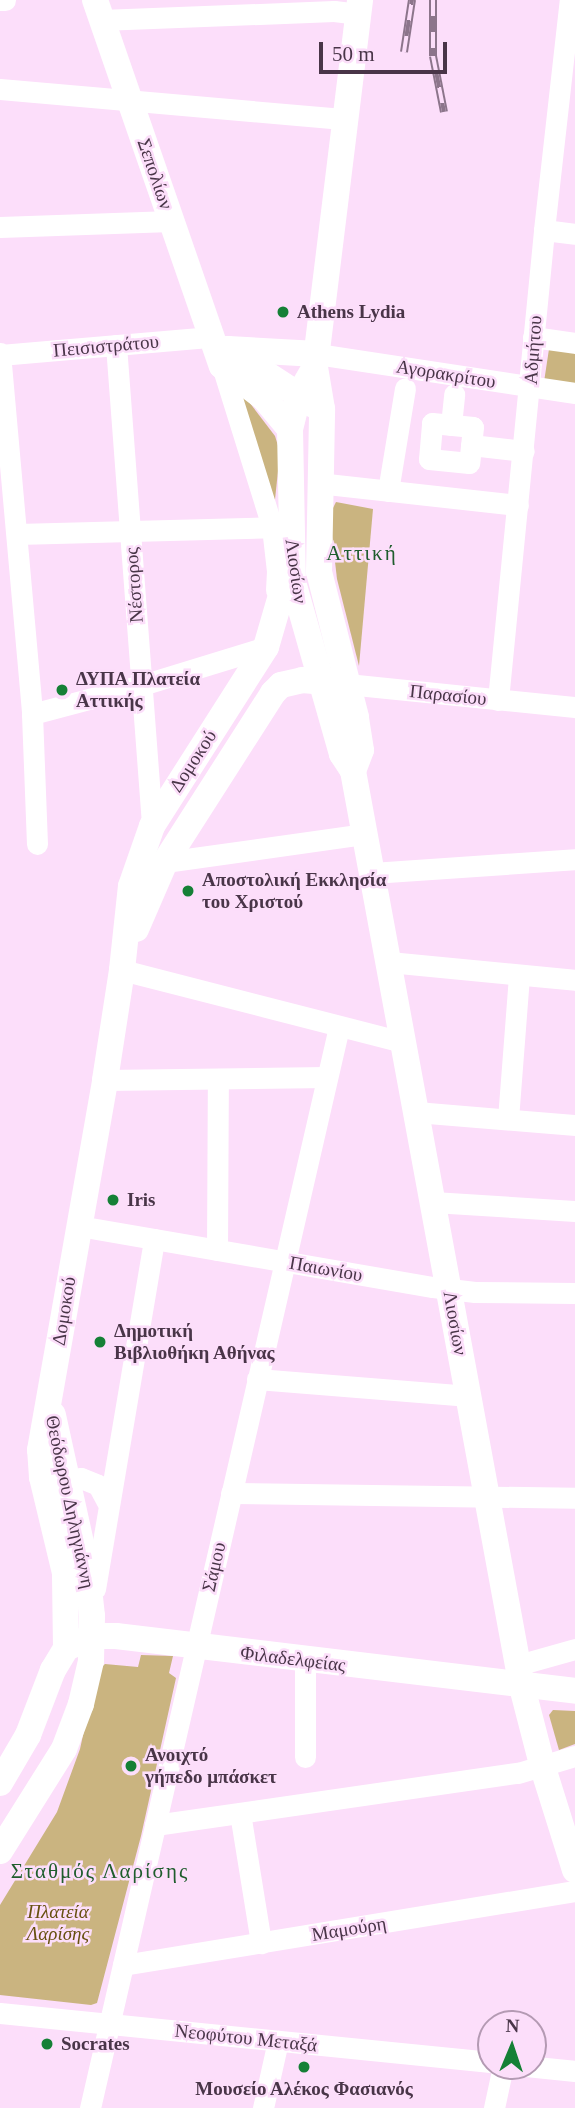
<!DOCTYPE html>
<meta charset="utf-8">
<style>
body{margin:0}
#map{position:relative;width:575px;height:2108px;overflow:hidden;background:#fcdefa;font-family:"Times New Roman",serif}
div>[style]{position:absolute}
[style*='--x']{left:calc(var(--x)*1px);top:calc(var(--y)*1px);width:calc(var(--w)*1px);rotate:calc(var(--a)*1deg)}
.green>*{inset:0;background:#cab480}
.minor>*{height:21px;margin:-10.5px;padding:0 10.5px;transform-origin:10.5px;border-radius:10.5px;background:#fff}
.major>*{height:26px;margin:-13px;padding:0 13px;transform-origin:13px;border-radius:13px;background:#fff}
.rail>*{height:8px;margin-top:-4px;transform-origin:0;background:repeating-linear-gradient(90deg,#fcdefa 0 16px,#8c758b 0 32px);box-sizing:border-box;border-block:2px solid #8c758b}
.dots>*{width:19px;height:19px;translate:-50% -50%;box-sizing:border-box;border:4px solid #fcdefa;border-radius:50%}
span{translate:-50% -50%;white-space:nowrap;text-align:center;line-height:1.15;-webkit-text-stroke:5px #fcdefa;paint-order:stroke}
.street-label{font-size:19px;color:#493548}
.poi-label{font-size:19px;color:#493548;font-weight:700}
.left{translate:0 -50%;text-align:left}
.park-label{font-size:19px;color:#675010;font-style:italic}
.neighbourhood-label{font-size:21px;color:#1f5d2d;letter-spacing:2px}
.north{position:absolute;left:477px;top:2010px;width:70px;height:70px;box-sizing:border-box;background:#fcdefa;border:2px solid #b49ab3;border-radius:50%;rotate:2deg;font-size:19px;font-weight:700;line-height:28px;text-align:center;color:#493548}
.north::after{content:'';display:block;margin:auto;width:24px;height:32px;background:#158036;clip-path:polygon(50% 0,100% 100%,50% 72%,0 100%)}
.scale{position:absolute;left:319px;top:42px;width:128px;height:32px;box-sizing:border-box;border:4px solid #493548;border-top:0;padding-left:9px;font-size:21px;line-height:24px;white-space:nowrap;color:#493548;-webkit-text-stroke:5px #fcdefa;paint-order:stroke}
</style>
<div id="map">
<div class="green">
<div style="clip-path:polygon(549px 349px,575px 353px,575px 386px,544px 382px)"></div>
<div style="clip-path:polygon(240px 390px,275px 436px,280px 452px,274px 509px)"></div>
<div style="clip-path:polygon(336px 502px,373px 509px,359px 666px,337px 579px,331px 527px,331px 512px)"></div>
<div style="clip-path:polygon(141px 1655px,173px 1656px,169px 1673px,176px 1678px,141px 1836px,97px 2003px,91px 2005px,0 1995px,0 1905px,57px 1812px,80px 1749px,97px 1671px,105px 1664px,138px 1667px)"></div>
<div style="clip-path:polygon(553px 1710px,575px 1711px,575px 1744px,559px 1750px,549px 1715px)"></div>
</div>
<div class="minor">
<div style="--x:0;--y:0;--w:5;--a:0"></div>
<div style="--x:101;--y:20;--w:233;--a:-2.2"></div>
<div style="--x:334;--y:11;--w:25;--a:7"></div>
<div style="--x:0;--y:89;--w:347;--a:5"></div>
<div style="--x:0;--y:227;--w:171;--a:-2"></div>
<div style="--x:544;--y:230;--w:31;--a:7"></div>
<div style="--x:533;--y:337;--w:42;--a:8.1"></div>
<div style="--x:116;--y:345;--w:482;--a:85.7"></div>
<div style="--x:0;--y:353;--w:362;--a:84.9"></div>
<div style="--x:32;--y:714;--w:130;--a:87.8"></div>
<div style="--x:317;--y:354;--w:261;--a:8.6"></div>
<div style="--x:0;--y:355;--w:212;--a:-4.9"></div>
<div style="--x:222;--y:366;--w:169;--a:72.7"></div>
<div style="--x:272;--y:527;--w:44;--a:83.5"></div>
<div style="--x:277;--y:571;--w:19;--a:93"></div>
<div style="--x:432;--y:423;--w:41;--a:5.6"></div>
<div style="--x:473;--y:427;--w:36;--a:96"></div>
<div style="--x:469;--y:463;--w:40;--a:-174.3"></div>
<div style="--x:429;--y:459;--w:36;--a:-85"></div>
<div style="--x:451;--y:425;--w:31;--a:-84"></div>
<div style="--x:471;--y:445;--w:53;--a:6.5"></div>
<div style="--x:327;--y:484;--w:192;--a:6.3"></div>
<div style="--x:388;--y:491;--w:104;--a:-80.6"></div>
<div style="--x:17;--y:534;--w:273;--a:-1.5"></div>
<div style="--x:347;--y:684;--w:229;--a:5.8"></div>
<div style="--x:498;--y:700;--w:472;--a:-84.4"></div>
<div style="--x:544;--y:230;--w:231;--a:-83.6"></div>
<div style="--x:32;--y:714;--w:114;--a:-14.8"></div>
<div style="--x:142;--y:685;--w:130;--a:-17"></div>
<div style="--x:165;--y:862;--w:202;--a:-8"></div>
<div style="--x:372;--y:873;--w:203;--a:-3.9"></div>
<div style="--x:389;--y:962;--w:187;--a:5.5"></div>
<div style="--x:122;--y:970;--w:290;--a:14.4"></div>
<div style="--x:105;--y:1080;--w:222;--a:-0.8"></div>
<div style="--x:416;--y:1112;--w:160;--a:4.7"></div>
<div style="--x:508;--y:1119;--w:144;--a:-85.6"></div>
<div style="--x:433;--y:1202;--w:142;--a:3.6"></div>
<div style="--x:79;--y:1226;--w:359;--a:9.8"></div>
<div style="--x:433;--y:1287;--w:42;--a:6.8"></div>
<div style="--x:475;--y:1292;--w:100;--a:0.6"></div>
<div style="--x:217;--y:1250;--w:170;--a:-89.7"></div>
<div style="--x:257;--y:1379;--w:213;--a:4.6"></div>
<div style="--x:55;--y:1491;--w:15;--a:-42"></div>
<div style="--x:66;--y:1481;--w:15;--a:-11"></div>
<div style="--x:81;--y:1478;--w:18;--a:22"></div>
<div style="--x:98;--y:1485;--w:19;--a:62"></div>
<div style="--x:231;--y:1493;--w:344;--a:0.8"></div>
<div style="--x:95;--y:1589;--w:355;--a:-80.4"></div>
<div style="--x:518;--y:1665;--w:59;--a:-15.7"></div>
<div style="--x:305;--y:1757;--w:97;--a:-90"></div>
<div style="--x:240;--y:1813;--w:132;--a:80.8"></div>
<div style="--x:155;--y:1825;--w:367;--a:-8.2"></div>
<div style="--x:518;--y:1773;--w:59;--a:-16.6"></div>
<div style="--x:123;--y:1965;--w:458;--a:-9.3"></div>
<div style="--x:0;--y:2013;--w:493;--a:5.7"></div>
<div style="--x:526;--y:2066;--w:49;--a:5.8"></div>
<div style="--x:90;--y:2108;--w:1109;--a:-77.03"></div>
<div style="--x:263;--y:2108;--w:69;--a:-77.4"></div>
<div style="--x:494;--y:2108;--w:43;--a:-77.9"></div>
</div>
<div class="major">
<div style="--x:95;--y:0;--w:387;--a:70.9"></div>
<div style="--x:222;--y:366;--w:53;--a:37.3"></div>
<div style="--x:264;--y:398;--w:40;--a:50"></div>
<div style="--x:228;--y:349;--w:103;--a:33.1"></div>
<div style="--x:228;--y:349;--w:89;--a:3.2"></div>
<div style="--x:315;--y:367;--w:34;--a:120"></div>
<div style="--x:298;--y:397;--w:33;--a:104"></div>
<div style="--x:290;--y:429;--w:153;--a:88.9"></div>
<div style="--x:293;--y:582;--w:179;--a:74.1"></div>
<div style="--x:342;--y:754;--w:20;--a:57"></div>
<div style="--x:353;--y:771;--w:931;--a:79.55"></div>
<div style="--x:522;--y:1687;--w:84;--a:75.5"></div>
<div style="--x:543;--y:1768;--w:107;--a:72.6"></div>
<div style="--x:353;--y:771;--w:22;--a:-69"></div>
<div style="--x:361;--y:750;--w:33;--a:-99"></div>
<div style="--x:356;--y:717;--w:150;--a:-104.3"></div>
<div style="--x:319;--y:572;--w:163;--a:-88.9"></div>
<div style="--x:322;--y:409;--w:43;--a:-99.5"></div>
<div style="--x:315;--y:367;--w:370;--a:-83"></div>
<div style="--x:136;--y:929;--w:73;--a:-66.6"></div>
<div style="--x:165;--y:862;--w:201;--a:-57.4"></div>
<div style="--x:273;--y:693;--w:11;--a:-45"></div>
<div style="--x:281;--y:685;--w:22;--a:-13"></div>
<div style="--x:302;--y:680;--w:33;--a:5"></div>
<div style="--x:66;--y:1648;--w:30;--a:-24"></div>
<div style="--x:93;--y:1636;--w:23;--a:0"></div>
<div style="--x:116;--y:1636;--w:462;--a:6.8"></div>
<div style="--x:0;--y:1783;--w:56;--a:-59.7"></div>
<div style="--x:28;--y:1735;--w:70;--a:-69"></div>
<div style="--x:53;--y:1670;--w:26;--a:-59"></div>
<div style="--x:66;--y:1648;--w:75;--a:-90.8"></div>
<div style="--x:65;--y:1573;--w:99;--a:-103.5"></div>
<div style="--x:42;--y:1477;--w:27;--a:-94"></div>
<div style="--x:40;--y:1450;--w:376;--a:-80"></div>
<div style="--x:105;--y:1080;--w:111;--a:-81.2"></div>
<div style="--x:122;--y:970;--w:84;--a:-83.9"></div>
<div style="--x:131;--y:886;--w:64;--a:-70.7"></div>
<div style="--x:152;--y:826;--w:212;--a:-57.5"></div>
<div style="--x:266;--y:647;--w:82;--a:-73.8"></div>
<div style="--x:0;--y:1851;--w:120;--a:-57.9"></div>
<div style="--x:64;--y:1749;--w:48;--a:-69.3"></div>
<div style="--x:81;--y:1704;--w:44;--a:-76.9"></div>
<div style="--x:91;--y:1661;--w:45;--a:-88.7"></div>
<div style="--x:92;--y:1616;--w:46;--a:-96.2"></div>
<div style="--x:87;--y:1570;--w:159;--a:-102.4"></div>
</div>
<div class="rail">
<div style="--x:433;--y:0;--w:56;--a:90"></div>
<div style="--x:433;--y:56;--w:57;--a:78.9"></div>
<div style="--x:404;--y:52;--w:53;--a:-81.3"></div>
</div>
<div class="dots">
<div style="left:283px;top:312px;background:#158036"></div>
<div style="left:62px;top:690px;background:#158036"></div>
<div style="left:188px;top:891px;background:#158036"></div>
<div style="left:113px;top:1200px;background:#158036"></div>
<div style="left:100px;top:1342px;background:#158036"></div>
<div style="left:131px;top:1766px;background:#158036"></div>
<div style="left:47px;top:2044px;background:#158036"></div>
<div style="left:304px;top:2067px;background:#158036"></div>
</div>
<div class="street-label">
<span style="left:155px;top:174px;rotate:71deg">Σεπολίων</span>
<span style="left:106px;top:346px;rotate:-5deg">Πεισιστράτου</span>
<span style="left:533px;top:350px;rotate:-86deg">Αδμήτου</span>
<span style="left:446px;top:374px;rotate:9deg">Αγορακρίτου</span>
<span style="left:296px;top:571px;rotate:82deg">Λιοσίων</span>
<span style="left:134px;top:585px;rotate:-94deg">Νέστορος</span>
<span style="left:448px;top:695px;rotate:6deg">Παρασίου</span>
<span style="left:193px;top:761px;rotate:-57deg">Δομοκού</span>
<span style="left:326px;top:1269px;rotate:10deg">Παιωνίου</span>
<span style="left:64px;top:1311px;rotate:-81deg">Δομοκού</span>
<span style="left:455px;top:1323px;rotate:80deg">Λιοσίων</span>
<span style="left:70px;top:1502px;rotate:78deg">Θεόδωρου Δηληγιάννη</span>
<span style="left:214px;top:1567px;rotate:-77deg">Σάμου</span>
<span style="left:293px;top:1659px;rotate:7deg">Φιλαδελφείας</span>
<span style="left:349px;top:1929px;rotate:-9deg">Μαμούρη</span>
<span style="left:246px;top:2038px;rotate:6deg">Νεοφύτου Μεταξά</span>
</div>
<div class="poi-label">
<span class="left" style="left:297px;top:312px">Athens Lydia</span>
<span class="left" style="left:76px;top:690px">ΔΥΠΑ Πλατεία<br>Αττικής</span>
<span class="left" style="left:202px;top:891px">Αποστολική Εκκλησία<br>του Χριστού</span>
<span class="left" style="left:127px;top:1200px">Iris</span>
<span class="left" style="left:114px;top:1342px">Δημοτική<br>Βιβλιοθήκη Αθήνας</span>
<span class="left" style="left:145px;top:1766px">Ανοιχτό<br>γήπεδο μπάσκετ</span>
<span class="left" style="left:61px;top:2044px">Socrates</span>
<span style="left:304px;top:2089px">Μουσείο Αλέκος Φασιανός</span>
</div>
<div class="park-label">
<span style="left:58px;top:1923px">Πλατεία<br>Λαρίσης</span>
</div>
<div class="neighbourhood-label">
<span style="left:362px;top:553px">Αττική</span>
<span style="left:100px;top:1871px">Σταθμός Λαρίσης</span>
</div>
<div class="north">N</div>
<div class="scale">50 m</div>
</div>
